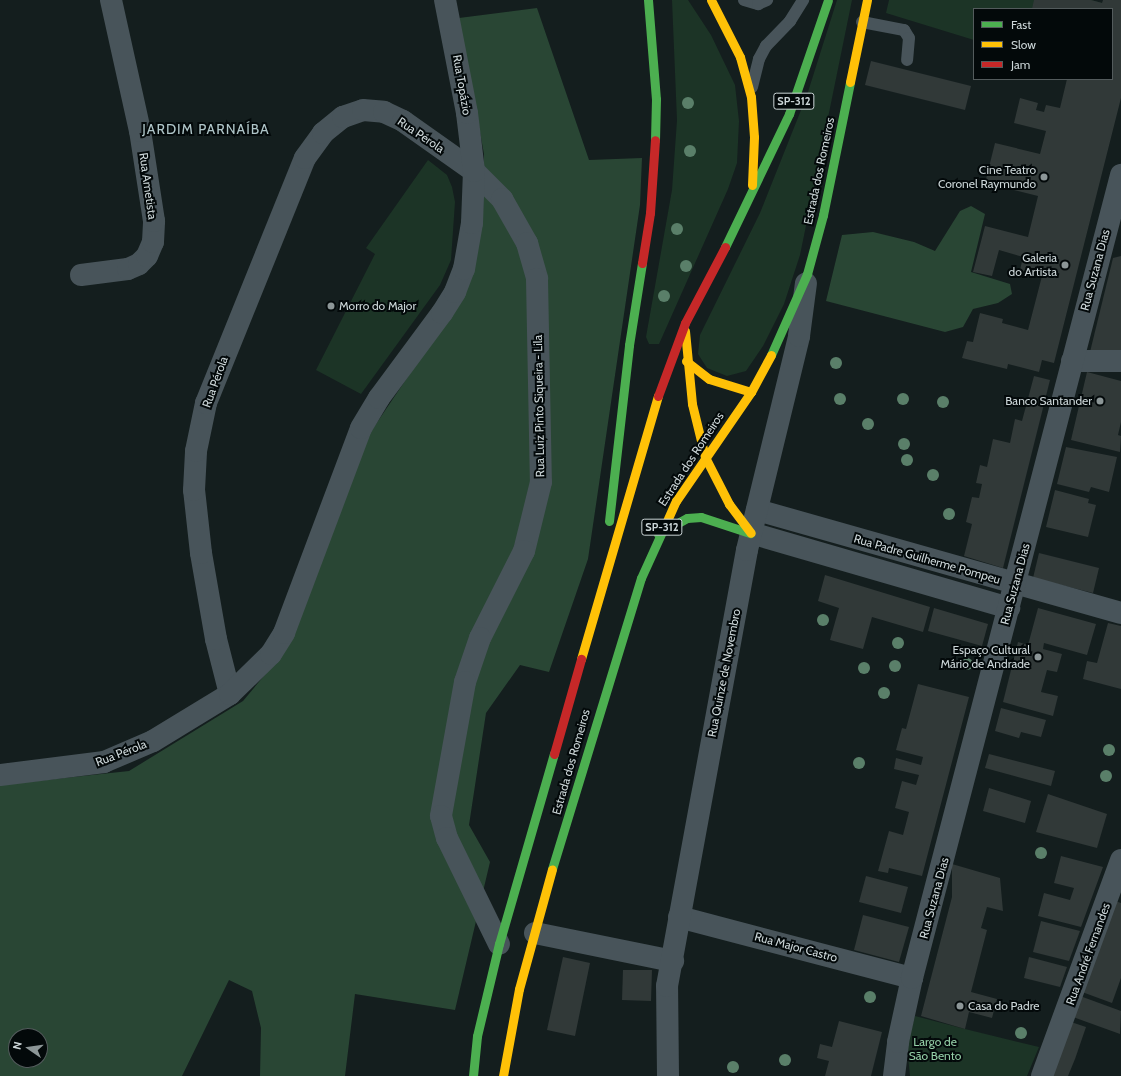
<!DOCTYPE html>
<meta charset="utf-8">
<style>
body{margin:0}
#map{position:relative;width:1121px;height:1076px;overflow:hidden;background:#141e1e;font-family:Cabin,sans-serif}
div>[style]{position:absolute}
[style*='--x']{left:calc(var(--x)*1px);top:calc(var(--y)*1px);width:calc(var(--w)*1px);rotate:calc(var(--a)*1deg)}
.green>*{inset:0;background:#1c3426}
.forest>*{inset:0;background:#294634}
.building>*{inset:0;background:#313938}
.lane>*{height:12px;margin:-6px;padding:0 6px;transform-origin:6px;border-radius:6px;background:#48545a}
.street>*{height:22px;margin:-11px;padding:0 11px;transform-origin:11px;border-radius:11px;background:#48545a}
.fast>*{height:9px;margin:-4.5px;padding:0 4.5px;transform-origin:4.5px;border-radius:4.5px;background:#4caf50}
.slow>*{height:9px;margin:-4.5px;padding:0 4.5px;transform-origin:4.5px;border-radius:4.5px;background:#ffc107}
.jam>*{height:9px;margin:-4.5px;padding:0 4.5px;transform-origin:4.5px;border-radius:4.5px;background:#c62828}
.trees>*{width:12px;height:12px;margin:-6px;border-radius:50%;background:#5a7f69}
.dots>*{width:11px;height:11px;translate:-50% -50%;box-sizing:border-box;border:2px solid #03090a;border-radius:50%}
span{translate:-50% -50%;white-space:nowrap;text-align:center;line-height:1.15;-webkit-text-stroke:4px #03090a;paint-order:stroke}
.shield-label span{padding:1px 3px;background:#03090a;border:1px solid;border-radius:3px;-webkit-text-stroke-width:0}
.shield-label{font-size:11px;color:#ccd6d8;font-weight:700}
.street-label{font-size:12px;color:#ccd6d8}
.poi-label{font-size:12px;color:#ccd6d8}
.right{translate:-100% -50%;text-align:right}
.left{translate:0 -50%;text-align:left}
.park-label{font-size:12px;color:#94cfa7}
.quarter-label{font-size:14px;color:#afc5c8;letter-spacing:1px}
.legend{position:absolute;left:973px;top:8px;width:140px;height:72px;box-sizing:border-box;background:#03090a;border:1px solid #535b5c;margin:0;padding:5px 7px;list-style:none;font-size:12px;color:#ccd6d8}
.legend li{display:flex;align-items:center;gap:8px;height:20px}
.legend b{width:20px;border:1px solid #535b5c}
.north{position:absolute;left:8px;top:1028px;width:40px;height:40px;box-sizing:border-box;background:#03090a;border:1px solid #535b5c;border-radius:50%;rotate:283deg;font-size:11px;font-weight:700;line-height:16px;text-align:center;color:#ccd6d8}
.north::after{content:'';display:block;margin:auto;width:14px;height:18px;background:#8c9697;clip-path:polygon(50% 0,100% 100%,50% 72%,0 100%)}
</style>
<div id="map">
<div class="green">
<div style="clip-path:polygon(672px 0,688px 0,711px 35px,735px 85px,739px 121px,737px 163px,728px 189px,659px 344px,649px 344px,646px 337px,672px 190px,677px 120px)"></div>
<div style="clip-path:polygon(837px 0,852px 0,800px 255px,784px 304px,763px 346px,746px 371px,727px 376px,707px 368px,698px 354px,700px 335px,760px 213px,807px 95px)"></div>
<div style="clip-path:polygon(889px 0,1091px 0,1121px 8px,974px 9px,974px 40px,886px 13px)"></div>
<div style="clip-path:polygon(428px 160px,447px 175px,452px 187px,455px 202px,451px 260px,440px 285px,361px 394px,316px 370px,375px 254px,366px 248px)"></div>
<div style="clip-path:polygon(915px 1016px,965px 1029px,1039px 1047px,1027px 1076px,910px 1076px,907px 1046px)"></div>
</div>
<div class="forest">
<div style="clip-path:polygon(evenodd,537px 8px,589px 160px,642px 158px,640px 205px,588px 559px,549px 672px,520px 665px,486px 713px,469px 825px,490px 862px,455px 1010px,355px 994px,345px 1076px,260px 1076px,261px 1028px,252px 991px,229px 980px,182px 1076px,0 1076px,0 785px,129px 771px,243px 701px,283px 653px,349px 464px,463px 295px,483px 214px,484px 154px,459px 18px,537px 8px,16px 1036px,40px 1036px,40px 1060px,16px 1060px,16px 1036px)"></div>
<div style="clip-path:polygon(971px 206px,985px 214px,971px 272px,1010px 284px,1012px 294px,998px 303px,973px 309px,963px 327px,945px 332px,826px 301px,842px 235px,873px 232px,914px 242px,935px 251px,960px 211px)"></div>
</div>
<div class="building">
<div style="clip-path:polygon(1034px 0,1091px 0,1102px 3px,1103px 0,1121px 0,1121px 98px,1054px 363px,1042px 360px,1039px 372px,1008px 364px,1007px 369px,962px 358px,967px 341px,973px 342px,980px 313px,1003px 319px,1002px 323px,1028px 330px,1042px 276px,1020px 270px,1023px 257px,999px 250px,992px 276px,973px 272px,985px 226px,1028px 237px,1038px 196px,985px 183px,995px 143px,1040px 154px,1046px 131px,1014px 123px,1020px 98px,1038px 103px,1036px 110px,1044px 112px,1046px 105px,1060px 108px,1067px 79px,1112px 79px,1112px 9px,1032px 9px)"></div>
<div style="clip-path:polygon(871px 61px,971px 86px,965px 110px,865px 85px)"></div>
<div style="clip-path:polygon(1121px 256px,1121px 351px,1090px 352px,1113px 258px)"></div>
<div style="clip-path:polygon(1087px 372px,1121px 381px,1121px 422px,1118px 435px,1121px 436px,1120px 452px,1071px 440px)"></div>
<div style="clip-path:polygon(1034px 376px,1050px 380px,1003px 568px,964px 556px,972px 524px,966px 522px,972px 497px,979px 498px,982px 484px,976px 483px,980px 465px,987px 467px,993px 439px,1010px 443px,1015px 419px,1022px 421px)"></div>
<div style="clip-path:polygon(1066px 447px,1117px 457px,1109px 492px,1091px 487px,1089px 492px,1057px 484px)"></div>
<div style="clip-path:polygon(1055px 490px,1089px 499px,1088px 503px,1096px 505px,1088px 537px,1046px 527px)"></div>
<div style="clip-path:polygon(1039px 553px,1099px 568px,1093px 593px,1033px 578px)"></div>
<div style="clip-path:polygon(825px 575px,930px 607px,923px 632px,872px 617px,863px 649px,830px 640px,839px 608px,818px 601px)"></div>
<div style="clip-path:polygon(934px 608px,988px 624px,982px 646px,928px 631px)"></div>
<div style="clip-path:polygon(1038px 608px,1096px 624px,1087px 655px,1044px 643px,1043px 649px,1062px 654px,1057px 672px,1047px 670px,1041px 692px,1058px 696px,1053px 716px,1003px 702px,1018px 642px,1028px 645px)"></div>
<div style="clip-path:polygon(1108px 623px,1121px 626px,1121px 689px,1083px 679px,1087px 661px,1097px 663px)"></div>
<div style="clip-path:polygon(918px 684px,969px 697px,922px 876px,889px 868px,888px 873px,878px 871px,889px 831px,903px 835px,909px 812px,895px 808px,902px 781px,916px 785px,919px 775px,894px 769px,896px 758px,921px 765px,923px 757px,896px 750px,902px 728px,906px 729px)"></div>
<div style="clip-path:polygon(1001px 708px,1046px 720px,1041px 737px,1021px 732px,1019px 738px,995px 731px)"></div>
<div style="clip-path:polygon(989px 754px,1055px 771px,1051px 786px,985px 768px)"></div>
<div style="clip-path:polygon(989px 788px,1031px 801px,1025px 823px,983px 811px)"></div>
<div style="clip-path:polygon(1048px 794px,1107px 814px,1097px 848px,1036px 832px)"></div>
<div style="clip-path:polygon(1061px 856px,1103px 867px,1081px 927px,1038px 916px,1044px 893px,1070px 900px,1074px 888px,1054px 883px)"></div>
<div style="clip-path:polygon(952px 864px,1000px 878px,1003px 911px,987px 907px,981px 928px,987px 930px,971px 992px,997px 999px,992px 1018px,969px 1012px,965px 1029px,921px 1016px,952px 897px)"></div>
<div style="clip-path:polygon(866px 876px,908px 887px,901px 913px,859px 902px)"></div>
<div style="clip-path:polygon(1115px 901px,1121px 903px,1121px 978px,1112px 1003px,1082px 992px)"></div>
<div style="clip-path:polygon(863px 915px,909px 927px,899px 962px,854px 950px)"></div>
<div style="clip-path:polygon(1041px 921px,1080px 931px,1069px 961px,1033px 952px)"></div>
<div style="clip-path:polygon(563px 957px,590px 963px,575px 1036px,547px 1030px)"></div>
<div style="clip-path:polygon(1029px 957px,1067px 967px,1060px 987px,1024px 978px)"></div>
<div style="clip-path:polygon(623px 970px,652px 970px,651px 1001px,622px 1000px)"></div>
<div style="clip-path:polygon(1080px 996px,1121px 1011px,1120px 1034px,1073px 1017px)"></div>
<div style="clip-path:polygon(839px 1021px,882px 1032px,871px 1076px,825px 1076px,829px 1061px,817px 1058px,820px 1044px,832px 1047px)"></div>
<div style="clip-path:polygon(1071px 1022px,1086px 1027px,1075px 1059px,1068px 1076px,1051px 1076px)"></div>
</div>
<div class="lane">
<div style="--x:744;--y:0;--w:15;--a:16"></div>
<div style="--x:758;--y:4;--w:10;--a:-24"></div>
<div style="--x:862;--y:22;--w:43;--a:10.8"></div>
<div style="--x:904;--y:30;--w:9;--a:58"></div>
<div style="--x:909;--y:38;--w:22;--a:95"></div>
<div style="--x:752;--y:87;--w:29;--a:-76"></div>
<div style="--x:759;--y:59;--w:15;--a:-62"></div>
<div style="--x:766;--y:46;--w:35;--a:-46"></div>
<div style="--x:790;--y:21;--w:25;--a:-58"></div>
</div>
<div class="street">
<div style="--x:81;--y:275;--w:47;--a:-7.3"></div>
<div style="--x:128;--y:269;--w:12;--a:-24"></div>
<div style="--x:139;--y:264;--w:11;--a:-45"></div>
<div style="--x:147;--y:256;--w:15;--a:-67"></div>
<div style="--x:153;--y:242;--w:21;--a:-87"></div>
<div style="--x:154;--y:221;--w:91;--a:-98.8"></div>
<div style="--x:140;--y:131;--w:134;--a:-102.5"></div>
<div style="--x:1072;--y:361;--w:49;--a:0"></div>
<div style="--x:757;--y:510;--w:378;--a:15.8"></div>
<div style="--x:751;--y:533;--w:269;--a:16.2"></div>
<div style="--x:230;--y:694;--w:57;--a:-104.3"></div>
<div style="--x:216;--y:639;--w:87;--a:-99.9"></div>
<div style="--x:201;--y:553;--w:63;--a:-96.3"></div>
<div style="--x:194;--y:490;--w:39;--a:-87"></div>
<div style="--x:196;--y:451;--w:49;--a:-78.2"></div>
<div style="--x:206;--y:403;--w:264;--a:-68"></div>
<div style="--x:305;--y:158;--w:31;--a:-54"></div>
<div style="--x:323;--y:133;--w:26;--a:-39"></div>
<div style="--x:343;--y:117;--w:21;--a:-19"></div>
<div style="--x:363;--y:110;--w:21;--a:5"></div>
<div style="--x:384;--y:112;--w:21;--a:25"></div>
<div style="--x:403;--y:121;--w:87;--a:35.2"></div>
<div style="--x:474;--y:171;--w:40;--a:45"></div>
<div style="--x:502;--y:199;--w:51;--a:60.4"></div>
<div style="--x:527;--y:243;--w:37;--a:74"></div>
<div style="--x:537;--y:279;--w:203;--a:88.9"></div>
<div style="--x:541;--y:482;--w:71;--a:103.8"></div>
<div style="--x:524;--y:551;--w:97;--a:116.8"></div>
<div style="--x:480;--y:638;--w:46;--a:108.8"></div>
<div style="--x:465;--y:682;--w:136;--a:100.2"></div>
<div style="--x:441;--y:816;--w:23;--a:75"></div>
<div style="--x:447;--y:838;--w:118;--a:63.9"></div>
<div style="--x:0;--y:775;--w:105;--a:-7.1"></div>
<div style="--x:104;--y:762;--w:53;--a:-23.2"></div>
<div style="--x:153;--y:741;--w:90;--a:-31.4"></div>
<div style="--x:230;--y:694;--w:57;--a:-44.3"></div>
<div style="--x:271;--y:654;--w:25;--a:-58"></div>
<div style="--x:284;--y:633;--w:219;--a:-69.4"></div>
<div style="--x:361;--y:428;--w:35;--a:-59"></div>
<div style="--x:379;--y:398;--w:106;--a:-53.5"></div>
<div style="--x:442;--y:313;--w:25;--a:-58"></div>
<div style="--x:455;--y:292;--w:25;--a:-69"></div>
<div style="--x:464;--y:269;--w:47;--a:-80.1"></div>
<div style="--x:472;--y:223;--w:52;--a:-87.8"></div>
<div style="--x:474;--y:171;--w:58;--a:-96.9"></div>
<div style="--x:467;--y:113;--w:115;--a:-101"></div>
<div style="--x:679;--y:917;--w:241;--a:14.7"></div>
<div style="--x:535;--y:933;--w:141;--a:11.5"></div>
<div style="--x:668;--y:1076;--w:90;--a:-90.6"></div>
<div style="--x:667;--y:986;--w:443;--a:-79.6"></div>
<div style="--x:747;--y:550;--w:220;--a:-76.3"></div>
<div style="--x:799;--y:336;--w:53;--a:-82.5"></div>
<div style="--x:894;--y:1076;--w:34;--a:-83"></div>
<div style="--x:898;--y:1042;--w:66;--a:-77.7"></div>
<div style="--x:912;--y:978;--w:830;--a:-75.41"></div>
<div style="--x:1042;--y:1076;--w:230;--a:-69.9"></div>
</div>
<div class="fast">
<div style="--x:648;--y:0;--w:99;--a:85.4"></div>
<div style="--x:656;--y:99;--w:41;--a:91.4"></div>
<div style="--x:725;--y:247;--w:148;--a:-64.3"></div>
<div style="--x:789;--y:114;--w:120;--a:-71.1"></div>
<div style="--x:771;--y:355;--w:89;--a:-66"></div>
<div style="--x:807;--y:274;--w:61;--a:-74.8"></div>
<div style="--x:823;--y:215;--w:136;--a:-78.5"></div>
<div style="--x:609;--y:521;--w:177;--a:-83.5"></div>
<div style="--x:629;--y:345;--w:83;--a:-81"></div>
<div style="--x:658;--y:534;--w:33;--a:-29"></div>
<div style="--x:687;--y:518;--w:14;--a:-4"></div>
<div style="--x:701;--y:517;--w:52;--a:18.1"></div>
<div style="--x:552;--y:869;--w:304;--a:-73"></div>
<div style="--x:641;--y:578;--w:60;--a:-65.6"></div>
<div style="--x:473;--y:1076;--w:40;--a:-84.3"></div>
<div style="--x:477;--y:1036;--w:95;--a:-76.6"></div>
<div style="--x:499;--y:944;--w:198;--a:-73.9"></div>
</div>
<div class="slow">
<div style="--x:711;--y:0;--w:64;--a:63"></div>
<div style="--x:740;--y:57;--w:41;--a:74.6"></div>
<div style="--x:751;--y:97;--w:40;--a:85.7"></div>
<div style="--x:754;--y:137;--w:48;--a:92.4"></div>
<div style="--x:850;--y:82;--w:84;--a:-78.3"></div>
<div style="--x:685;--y:331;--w:73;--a:84.5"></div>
<div style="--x:692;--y:404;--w:55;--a:76.2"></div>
<div style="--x:705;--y:457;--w:53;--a:62.9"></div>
<div style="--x:729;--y:504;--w:36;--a:53"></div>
<div style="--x:686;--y:361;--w:29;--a:38"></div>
<div style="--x:709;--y:379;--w:44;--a:17.2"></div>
<div style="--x:666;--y:523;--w:24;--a:-66"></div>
<div style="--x:676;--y:501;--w:132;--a:-55.5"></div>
<div style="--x:751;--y:392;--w:42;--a:-61.6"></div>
<div style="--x:581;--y:659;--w:274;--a:-73.7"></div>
<div style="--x:503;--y:1076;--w:88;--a:-79.6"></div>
<div style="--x:519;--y:989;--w:124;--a:-74.6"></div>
</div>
<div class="jam">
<div style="--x:642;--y:263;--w:51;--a:-80.9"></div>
<div style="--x:650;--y:213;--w:73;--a:-86.1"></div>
<div style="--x:658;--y:396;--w:78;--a:-69.7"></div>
<div style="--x:685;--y:323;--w:86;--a:-62.2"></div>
<div style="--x:554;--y:754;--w:99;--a:-74.1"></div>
</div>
<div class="trees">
<div style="left:688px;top:103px"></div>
<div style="left:690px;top:151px"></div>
<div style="left:677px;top:229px"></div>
<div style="left:686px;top:266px"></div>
<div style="left:664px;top:296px"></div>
<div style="left:836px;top:363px"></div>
<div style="left:840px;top:399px"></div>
<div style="left:903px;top:399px"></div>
<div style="left:943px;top:402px"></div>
<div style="left:868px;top:424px"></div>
<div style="left:904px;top:444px"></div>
<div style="left:907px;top:460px"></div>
<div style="left:933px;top:475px"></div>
<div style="left:949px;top:514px"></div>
<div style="left:823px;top:620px"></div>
<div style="left:898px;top:643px"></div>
<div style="left:967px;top:664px"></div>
<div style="left:895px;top:666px"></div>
<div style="left:864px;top:668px"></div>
<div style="left:884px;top:693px"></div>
<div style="left:1109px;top:750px"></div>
<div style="left:859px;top:763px"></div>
<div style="left:1106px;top:776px"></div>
<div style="left:1041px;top:853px"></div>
<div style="left:870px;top:997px"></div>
<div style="left:1021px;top:1033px"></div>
<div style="left:785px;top:1060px"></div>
<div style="left:733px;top:1067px"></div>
</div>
<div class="dots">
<div style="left:1044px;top:177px;background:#8c9697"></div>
<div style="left:1065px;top:265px;background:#8c9697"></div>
<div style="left:331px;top:306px;background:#8c9697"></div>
<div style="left:1100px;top:401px;background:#8c9697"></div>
<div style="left:1038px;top:657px;background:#8c9697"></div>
<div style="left:960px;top:1006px;background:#8c9697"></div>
</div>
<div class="shield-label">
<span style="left:794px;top:101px">SP-312</span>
<span style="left:662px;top:527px">SP-312</span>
</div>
<div class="street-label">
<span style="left:462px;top:85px;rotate:80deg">Rua Topázio</span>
<span style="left:421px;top:135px;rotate:34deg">Rua Pérola</span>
<span style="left:819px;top:171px;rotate:-78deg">Estrada dos Romeiros</span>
<span style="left:148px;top:186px;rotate:82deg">Rua Ametista</span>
<span style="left:1095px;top:270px;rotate:-75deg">Rua Suzana Dias</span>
<span style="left:215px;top:382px;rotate:-70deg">Rua Pérola</span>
<span style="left:539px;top:406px;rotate:-91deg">Rua Luiz Pinto Siqueira - Lila</span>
<span style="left:691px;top:459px;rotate:-57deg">Estrada dos Romeiros</span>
<span style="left:927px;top:559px;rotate:16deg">Rua Padre Guilherme Pompeu</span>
<span style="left:1015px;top:584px;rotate:-75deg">Rua Suzana Dias</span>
<span style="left:724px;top:673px;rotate:-79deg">Rua Quinze de Novembro</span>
<span style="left:121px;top:753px;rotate:-21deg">Rua Pérola</span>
<span style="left:571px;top:762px;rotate:-74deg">Estrada dos Romeiros</span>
<span style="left:934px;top:898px;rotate:-75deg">Rua Suzana Dias</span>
<span style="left:796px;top:947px;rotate:15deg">Rua Major Castro</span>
<span style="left:1088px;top:954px;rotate:-70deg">Rua André Fernandes</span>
</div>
<div class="poi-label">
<span class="right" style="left:1036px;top:177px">Cine Teatro<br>Coronel Raymundo</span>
<span class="right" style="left:1057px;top:265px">Galeria<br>do Artista</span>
<span class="left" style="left:339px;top:306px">Morro do Major</span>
<span class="right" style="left:1092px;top:401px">Banco Santander</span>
<span class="right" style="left:1030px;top:657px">Espaço Cultural<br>Mário de Andrade</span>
<span class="left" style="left:968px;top:1006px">Casa do Padre</span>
</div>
<div class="park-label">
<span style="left:935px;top:1049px">Largo de<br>São Bento</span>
</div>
<div class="quarter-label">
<span style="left:206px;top:129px">JARDIM PARNAÍBA</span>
</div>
<ul class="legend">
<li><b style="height:5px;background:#4caf50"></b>Fast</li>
<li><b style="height:5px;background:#ffc107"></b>Slow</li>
<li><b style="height:5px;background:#c62828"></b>Jam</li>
</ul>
<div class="north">N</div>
</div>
